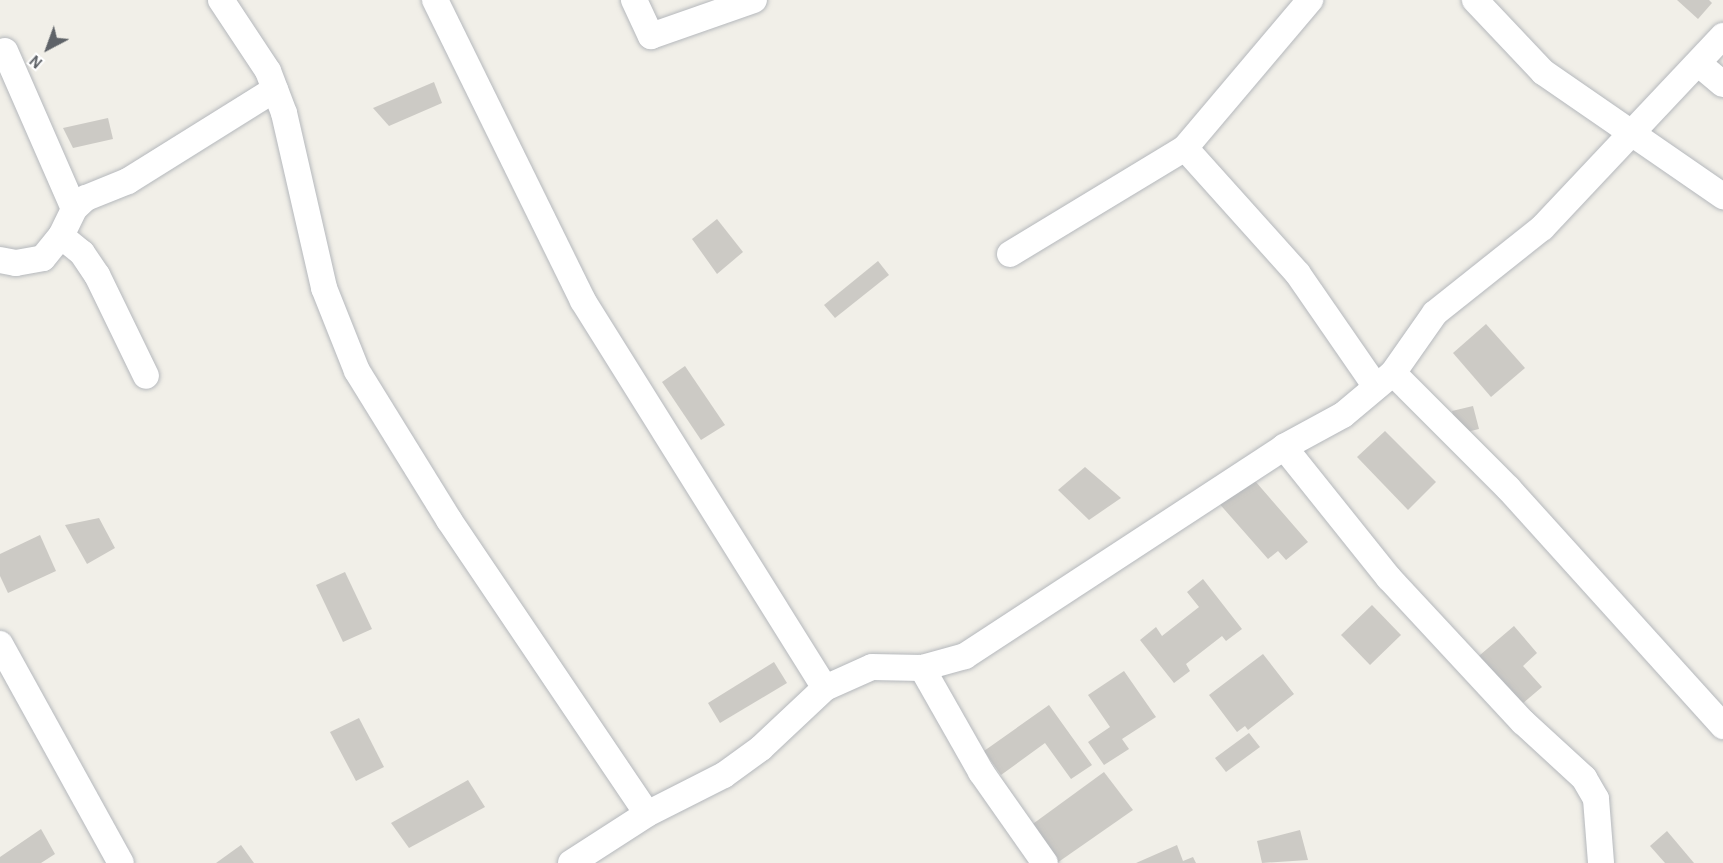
<!DOCTYPE html>
<style>
body{margin:0}
#map{position:relative;width:1723px;height:863px;overflow:hidden;background:#f1efe8;font-family:"Alegreya Sans",sans-serif}
div>[style]{position:absolute}
[style*='--x']{left:calc(var(--x)*1px);top:calc(var(--y)*1px);width:calc(var(--w)*1px);rotate:calc(var(--a)*1deg)}
.building>*{inset:0;background:#cccac5}
.roads{filter:drop-shadow(0 0 2px #b5b8bc) drop-shadow(0 0 2px #b5b8bc)}
.minor>*{height:26px;margin:-13px;padding:0 13px;transform-origin:13px;border-radius:13px;background:#fff}
span{translate:-50% -50%;white-space:nowrap;text-align:center;line-height:1.15;-webkit-text-stroke:4.5px #fff;paint-order:stroke}
.north{position:absolute;left:18px;top:18px;width:60px;height:60px;-webkit-text-stroke:4px #fff;paint-order:stroke;rotate:221deg;font-size:16px;font-weight:700;line-height:24px;text-align:center;color:#5f6368}
.north::after{content:'';display:block;margin:auto;width:21px;height:27px;background:#5f6368;clip-path:polygon(50% 0,100% 100%,50% 72%,0 100%)}
</style>
<div id="map">
<div class="building">
<div style="clip-path:polygon(1677px 0,1709px 0,1712px 3px,1698px 19px)"></div>
<div style="clip-path:polygon(434px 82px,442px 103px,389px 126px,373px 108px)"></div>
<div style="clip-path:polygon(108px 118px,113px 139px,73px 148px,63px 128px)"></div>
<div style="clip-path:polygon(717px 219px,743px 252px,717px 274px,692px 239px)"></div>
<div style="clip-path:polygon(878px 261px,889px 275px,835px 318px,824px 305px)"></div>
<div style="clip-path:polygon(1486px 324px,1525px 368px,1491px 397px,1453px 353px)"></div>
<div style="clip-path:polygon(685px 366px,725px 425px,701px 440px,662px 382px)"></div>
<div style="clip-path:polygon(1473px 406px,1479px 429px,1458px 434px,1452px 411px)"></div>
<div style="clip-path:polygon(1385px 431px,1436px 482px,1408px 510px,1357px 457px)"></div>
<div style="clip-path:polygon(1085px 467px,1121px 498px,1089px 520px,1058px 490px)"></div>
<div style="clip-path:polygon(1249px 474px,1308px 542px,1286px 560px,1278px 551px,1268px 559px,1217px 501px)"></div>
<div style="clip-path:polygon(99px 518px,115px 548px,87px 564px,65px 525px)"></div>
<div style="clip-path:polygon(40px 535px,56px 571px,8px 593px,0 576px,0 554px)"></div>
<div style="clip-path:polygon(345px 572px,372px 629px,343px 642px,316px 585px)"></div>
<div style="clip-path:polygon(1203px 579px,1242px 629px,1226px 641px,1222px 636px,1186px 664px,1190px 671px,1174px 683px,1140px 640px,1156px 627px,1162px 636px,1199px 607px,1187px 592px)"></div>
<div style="clip-path:polygon(1372px 605px,1401px 635px,1370px 665px,1341px 635px)"></div>
<div style="clip-path:polygon(1514px 626px,1537px 653px,1523px 666px,1542px 687px,1515px 710px,1473px 661px)"></div>
<div style="clip-path:polygon(1263px 654px,1294px 694px,1248px 730px,1245px 726px,1237px 732px,1209px 695px)"></div>
<div style="clip-path:polygon(774px 662px,787px 683px,720px 723px,708px 703px)"></div>
<div style="clip-path:polygon(1124px 671px,1156px 717px,1122px 739px,1129px 749px,1104px 765px,1088px 742px,1110px 727px,1088px 695px)"></div>
<div style="clip-path:polygon(1049px 705px,1092px 765px,1071px 779px,1045px 743px,1001px 775px,984px 751px)"></div>
<div style="clip-path:polygon(359px 718px,384px 767px,356px 781px,330px 732px)"></div>
<div style="clip-path:polygon(1249px 733px,1260px 747px,1226px 772px,1215px 758px)"></div>
<div style="clip-path:polygon(1104px 772px,1133px 810px,1057px 863px,1030px 826px)"></div>
<div style="clip-path:polygon(468px 780px,485px 807px,409px 848px,391px 823px)"></div>
<div style="clip-path:polygon(41px 829px,55px 854px,41px 863px,0 863px,0 857px)"></div>
<div style="clip-path:polygon(1300px 830px,1308px 860px,1262px 863px,1257px 841px)"></div>
<div style="clip-path:polygon(1667px 831px,1694px 863px,1665px 863px,1650px 846px)"></div>
<div style="clip-path:polygon(241px 845px,254px 863px,216px 863px)"></div>
<div style="clip-path:polygon(1177px 845px,1183px 861px,1193px 857px,1196px 863px,1136px 863px)"></div>
</div>
<div class="roads">
<div class="minor">
<div style="--x:221;--y:0;--w:85;--a:56.5"></div>
<div style="--x:268;--y:71;--w:45;--a:69.1"></div>
<div style="--x:284;--y:113;--w:180;--a:77.1"></div>
<div style="--x:324;--y:288;--w:89;--a:68.3"></div>
<div style="--x:357;--y:371;--w:175;--a:58.3"></div>
<div style="--x:449;--y:520;--w:354;--a:56"></div>
<div style="--x:435;--y:0;--w:335;--a:63.8"></div>
<div style="--x:583;--y:301;--w:456;--a:58"></div>
<div style="--x:634;--y:0;--w:40;--a:65"></div>
<div style="--x:651;--y:36;--w:109;--a:-19.3"></div>
<div style="--x:1475;--y:0;--w:99;--a:46.6"></div>
<div style="--x:1543;--y:72;--w:219;--a:34.6"></div>
<div style="--x:5;--y:51;--w:172;--a:66.4"></div>
<div style="--x:1699;--y:64;--w:31;--a:40"></div>
<div style="--x:1185;--y:148;--w:169;--a:48.1"></div>
<div style="--x:1298;--y:274;--w:137;--a:55.4"></div>
<div style="--x:61;--y:236;--w:27;--a:39"></div>
<div style="--x:82;--y:253;--w:27;--a:56"></div>
<div style="--x:97;--y:275;--w:112;--a:64.1"></div>
<div style="--x:1010;--y:254;--w:205;--a:-31.2"></div>
<div style="--x:1185;--y:148;--w:194;--a:-49.8"></div>
<div style="--x:0;--y:260;--w:16;--a:11"></div>
<div style="--x:16;--y:263;--w:27;--a:-10"></div>
<div style="--x:43;--y:258;--w:28;--a:-51"></div>
<div style="--x:61;--y:236;--w:30;--a:-64"></div>
<div style="--x:74;--y:209;--w:16;--a:-43"></div>
<div style="--x:86;--y:198;--w:45;--a:-22"></div>
<div style="--x:128;--y:181;--w:173;--a:-32"></div>
<div style="--x:1393;--y:373;--w:163;--a:45"></div>
<div style="--x:1508;--y:488;--w:321;--a:47.9"></div>
<div style="--x:1284;--y:447;--w:168;--a:51.3"></div>
<div style="--x:1389;--y:578;--w:197;--a:47.1"></div>
<div style="--x:1523;--y:722;--w:83;--a:42.6"></div>
<div style="--x:1584;--y:778;--w:24;--a:60"></div>
<div style="--x:1596;--y:799;--w:64;--a:85.5"></div>
<div style="--x:0;--y:644;--w:250;--a:61.1"></div>
<div style="--x:922;--y:668;--w:120;--a:60.4"></div>
<div style="--x:981;--y:772;--w:111;--a:54.9"></div>
<div style="--x:571;--y:863;--w:90;--a:-32.8"></div>
<div style="--x:647;--y:814;--w:86;--a:-26.9"></div>
<div style="--x:724;--y:775;--w:46;--a:-36.1"></div>
<div style="--x:761;--y:748;--w:88;--a:-43.2"></div>
<div style="--x:825;--y:688;--w:51;--a:-24.1"></div>
<div style="--x:872;--y:667;--w:50;--a:1.1"></div>
<div style="--x:922;--y:668;--w:45;--a:-15.6"></div>
<div style="--x:965;--y:656;--w:381;--a:-33.2"></div>
<div style="--x:1284;--y:447;--w:67;--a:-28.5"></div>
<div style="--x:1343;--y:415;--w:65;--a:-40"></div>
<div style="--x:1393;--y:373;--w:73;--a:-55"></div>
<div style="--x:1435;--y:313;--w:137;--a:-38.5"></div>
<div style="--x:1542;--y:228;--w:264;--a:-46.7"></div>
</div>
</div>
<div class="north">N</div>
</div>
